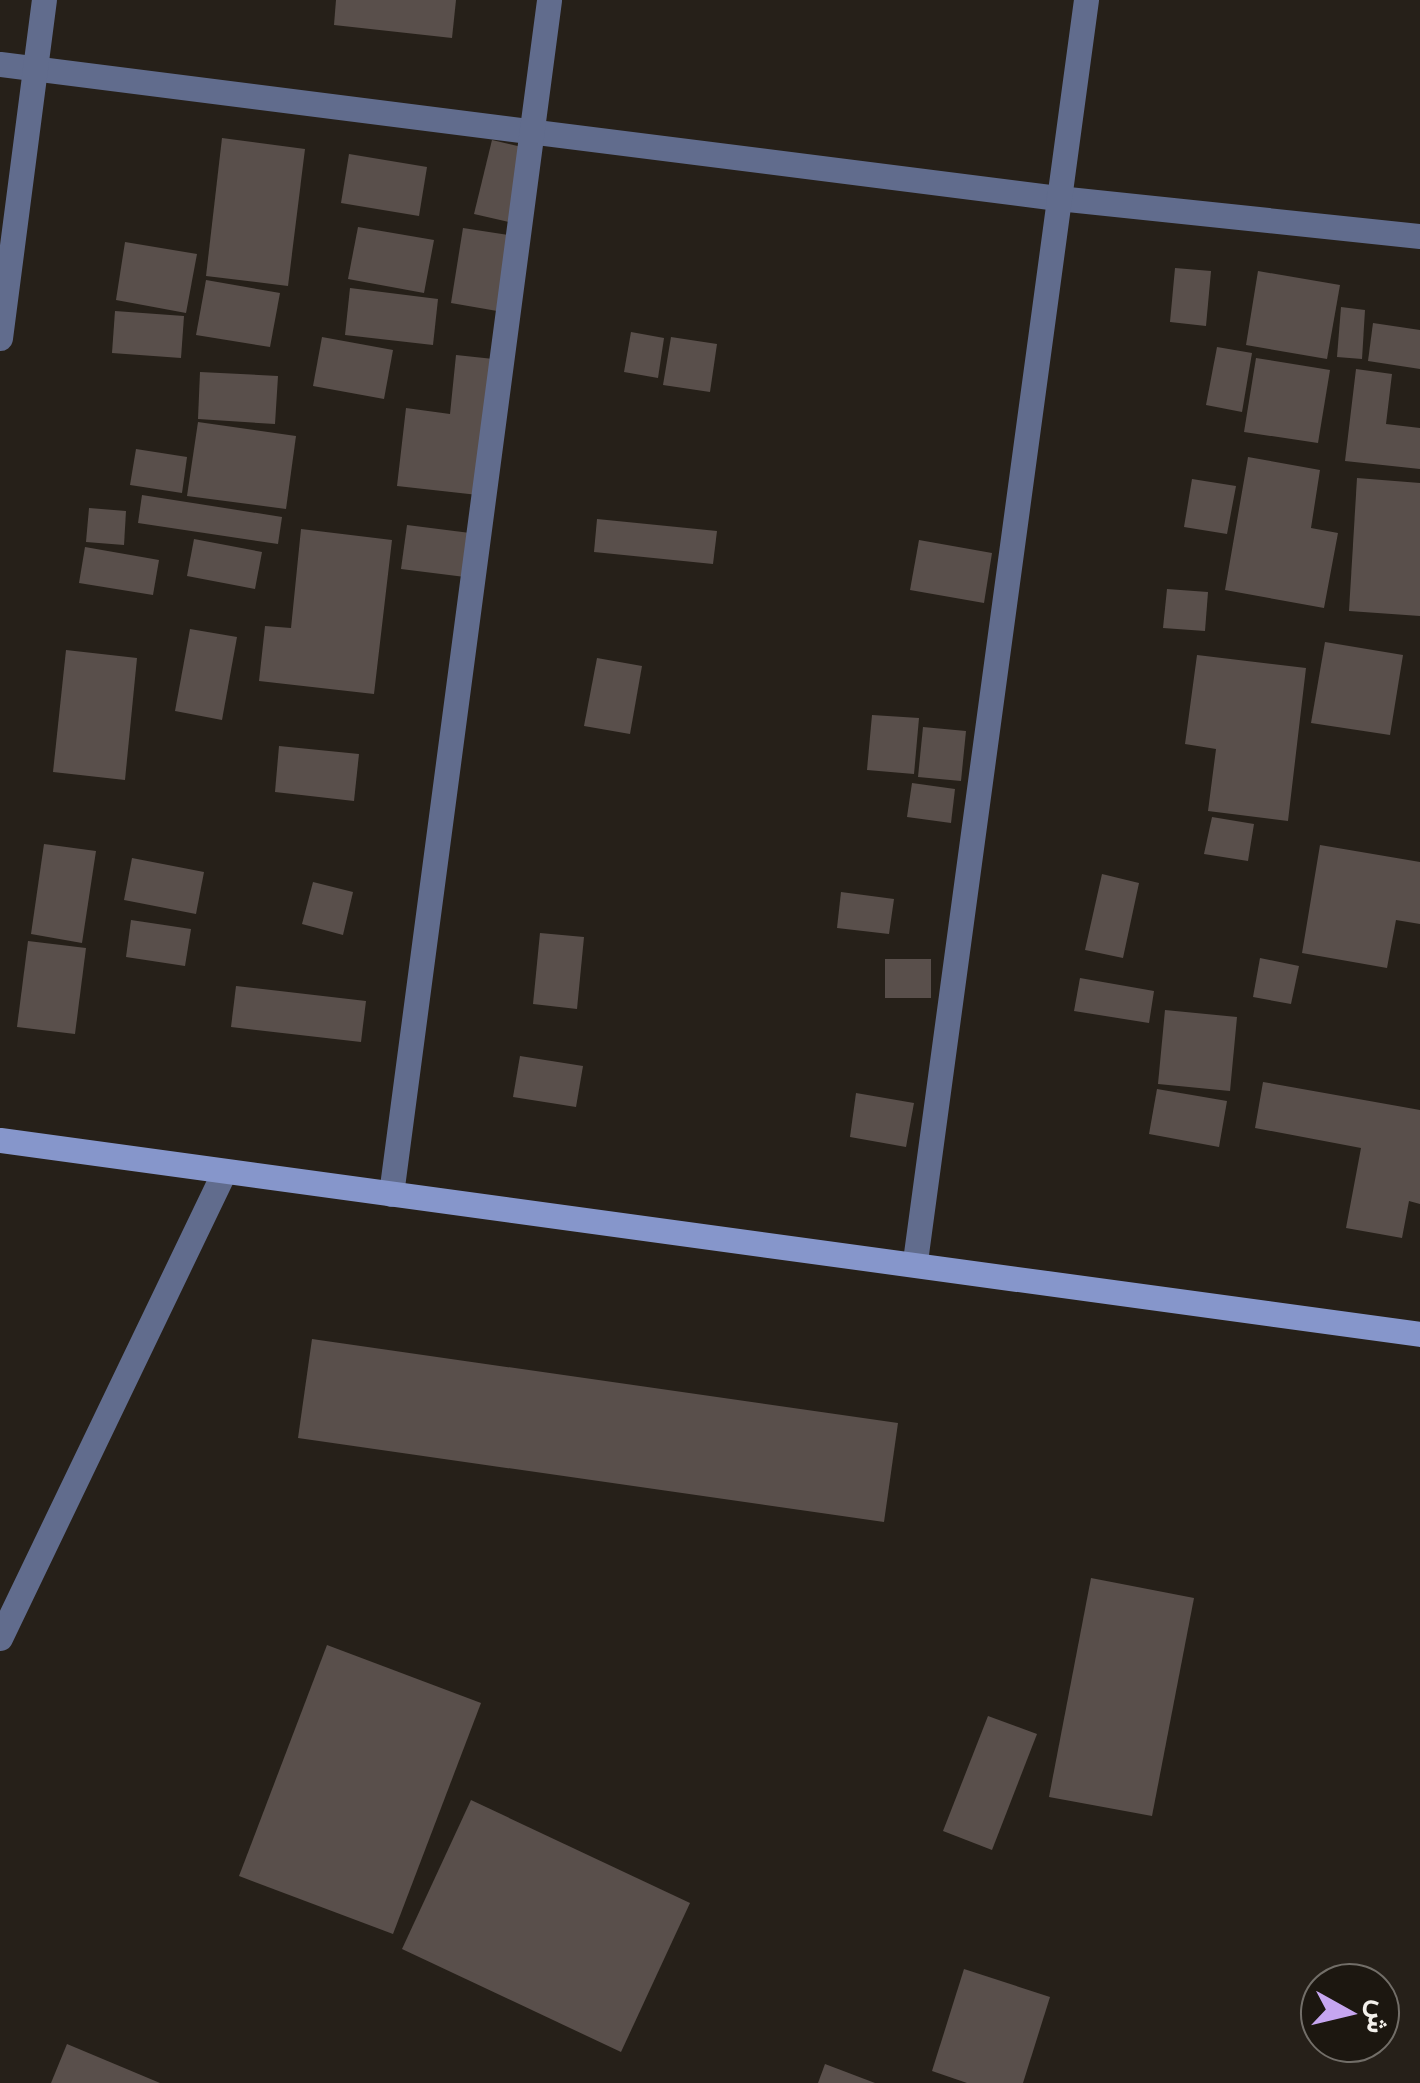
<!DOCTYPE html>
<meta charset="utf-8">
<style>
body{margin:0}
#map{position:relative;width:1420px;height:2083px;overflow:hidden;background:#262019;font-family:Roboto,Vazirmatn,sans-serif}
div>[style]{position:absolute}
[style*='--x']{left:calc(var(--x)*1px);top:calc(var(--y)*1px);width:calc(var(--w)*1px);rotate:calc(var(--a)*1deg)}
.building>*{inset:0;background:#594f4b}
.minor>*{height:25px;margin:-12.5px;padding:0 12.5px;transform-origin:12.5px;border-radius:12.5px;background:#616c8d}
.secondary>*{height:25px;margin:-12.5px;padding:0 12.5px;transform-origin:12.5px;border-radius:12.5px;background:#8696cb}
span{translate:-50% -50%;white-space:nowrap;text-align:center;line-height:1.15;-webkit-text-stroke:8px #1c1710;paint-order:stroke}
.north{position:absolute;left:1300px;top:1963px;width:100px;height:100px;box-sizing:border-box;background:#1c1710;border:2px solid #726e68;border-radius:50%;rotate:98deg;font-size:28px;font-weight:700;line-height:40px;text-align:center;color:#f4f1ec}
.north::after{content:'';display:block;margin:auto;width:35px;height:45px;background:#c6a6f0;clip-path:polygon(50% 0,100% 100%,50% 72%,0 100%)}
</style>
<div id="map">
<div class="building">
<div style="clip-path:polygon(336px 0,456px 0,452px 38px,334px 25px)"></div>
<div style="clip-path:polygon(222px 138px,305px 149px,288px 286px,206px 276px)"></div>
<div style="clip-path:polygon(492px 140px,535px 150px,517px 224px,474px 214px)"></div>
<div style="clip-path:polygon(349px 154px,427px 167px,419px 216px,341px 203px)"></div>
<div style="clip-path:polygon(358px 227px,434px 240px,424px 293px,348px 279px)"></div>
<div style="clip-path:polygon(463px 228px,515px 236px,503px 312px,451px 303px)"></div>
<div style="clip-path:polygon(125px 242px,197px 254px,186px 313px,116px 300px)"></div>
<div style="clip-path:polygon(1175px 268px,1211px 271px,1206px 326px,1170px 322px)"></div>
<div style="clip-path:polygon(1258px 271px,1340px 285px,1327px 359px,1246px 345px)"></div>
<div style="clip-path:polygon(206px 280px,280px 293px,270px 347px,196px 335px)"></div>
<div style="clip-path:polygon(350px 288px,438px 299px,433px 345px,345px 335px)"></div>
<div style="clip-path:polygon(1341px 307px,1365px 310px,1362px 359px,1337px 357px)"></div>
<div style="clip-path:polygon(115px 311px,184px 316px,181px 358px,112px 353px)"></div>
<div style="clip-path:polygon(1373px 323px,1420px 330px,1420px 369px,1368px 361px)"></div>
<div style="clip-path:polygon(631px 332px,664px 338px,658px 378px,624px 372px)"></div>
<div style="clip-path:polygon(322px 337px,393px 350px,384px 399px,313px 386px)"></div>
<div style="clip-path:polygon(671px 337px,717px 344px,710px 392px,663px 385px)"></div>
<div style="clip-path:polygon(1217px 347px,1252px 353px,1242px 412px,1206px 405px)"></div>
<div style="clip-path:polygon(456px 355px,503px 360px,487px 496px,397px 486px,406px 408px,450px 414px)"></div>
<div style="clip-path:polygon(1256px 358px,1330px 370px,1318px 443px,1244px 432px)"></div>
<div style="clip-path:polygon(1356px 369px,1392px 374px,1386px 424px,1420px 428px,1420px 469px,1345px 461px)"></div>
<div style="clip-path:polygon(200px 372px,278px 376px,275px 424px,198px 419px)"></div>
<div style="clip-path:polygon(198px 422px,296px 436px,286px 509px,187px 496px)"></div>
<div style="clip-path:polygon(136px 449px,187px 457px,182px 493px,130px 485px)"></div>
<div style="clip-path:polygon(1248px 457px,1320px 470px,1311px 528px,1338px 533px,1324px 608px,1225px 590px)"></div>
<div style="clip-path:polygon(1357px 478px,1420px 483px,1420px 616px,1349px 611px)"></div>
<div style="clip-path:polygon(1192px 479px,1236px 486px,1227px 534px,1184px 527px)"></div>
<div style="clip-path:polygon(142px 495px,282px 517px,278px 544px,138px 523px)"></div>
<div style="clip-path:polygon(89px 508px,126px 511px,124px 545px,86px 542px)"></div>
<div style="clip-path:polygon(597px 519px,717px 531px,713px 564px,594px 552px)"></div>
<div style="clip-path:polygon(407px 525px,478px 534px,473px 578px,401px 569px)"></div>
<div style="clip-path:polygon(301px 529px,392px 540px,374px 694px,259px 681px,265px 626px,291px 628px)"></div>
<div style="clip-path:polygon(194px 539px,262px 552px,255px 589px,187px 576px)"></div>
<div style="clip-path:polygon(919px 540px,992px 553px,984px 603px,910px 590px)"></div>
<div style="clip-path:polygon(85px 547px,159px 560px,153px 595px,79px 583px)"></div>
<div style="clip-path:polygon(1167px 589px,1208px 592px,1205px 631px,1163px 628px)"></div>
<div style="clip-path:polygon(190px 629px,237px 637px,222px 720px,175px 711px)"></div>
<div style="clip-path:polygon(1325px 642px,1403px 655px,1390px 735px,1311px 723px)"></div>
<div style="clip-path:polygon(66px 650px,137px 658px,125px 780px,53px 772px)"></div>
<div style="clip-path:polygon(1197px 655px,1306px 668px,1288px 821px,1208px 811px,1216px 749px,1185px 744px)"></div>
<div style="clip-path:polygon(597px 658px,642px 666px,630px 734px,584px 726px)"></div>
<div style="clip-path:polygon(872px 715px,919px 718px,914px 774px,867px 770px)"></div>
<div style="clip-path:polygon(923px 727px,966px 731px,961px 781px,918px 777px)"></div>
<div style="clip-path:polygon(279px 746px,359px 754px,354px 801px,275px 792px)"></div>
<div style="clip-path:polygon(912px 783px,955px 789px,951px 823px,907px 817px)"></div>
<div style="clip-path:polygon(1212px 817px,1254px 824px,1248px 861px,1204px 854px)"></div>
<div style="clip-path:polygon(44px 844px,96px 851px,82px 943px,31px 934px)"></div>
<div style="clip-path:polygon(1320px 845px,1420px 862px,1420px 924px,1396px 920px,1387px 968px,1302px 953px)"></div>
<div style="clip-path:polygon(132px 858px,204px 872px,196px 914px,124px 900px)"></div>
<div style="clip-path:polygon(1102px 874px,1139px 883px,1123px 958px,1085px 950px)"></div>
<div style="clip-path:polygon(313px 882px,353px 892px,343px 935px,302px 924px)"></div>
<div style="clip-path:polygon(841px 892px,894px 899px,889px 934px,837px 928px)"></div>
<div style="clip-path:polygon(131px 920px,191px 929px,185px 966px,126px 957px)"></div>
<div style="clip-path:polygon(540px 933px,584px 937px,577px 1009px,533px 1004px)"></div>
<div style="clip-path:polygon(28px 941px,86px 948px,75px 1034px,17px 1027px)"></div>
<div style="clip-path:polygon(1260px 958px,1299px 966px,1291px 1004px,1253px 997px)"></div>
<div style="clip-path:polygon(885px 959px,931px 959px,931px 998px,885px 998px)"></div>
<div style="clip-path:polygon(1080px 978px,1154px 991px,1149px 1023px,1074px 1011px)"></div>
<div style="clip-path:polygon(236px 986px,366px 1001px,361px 1042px,231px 1027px)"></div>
<div style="clip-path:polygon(1165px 1010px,1237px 1017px,1230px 1091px,1158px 1084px)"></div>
<div style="clip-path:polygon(520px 1056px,583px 1066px,576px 1107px,513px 1097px)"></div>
<div style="clip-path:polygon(1263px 1082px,1420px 1110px,1420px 1204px,1409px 1201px,1402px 1238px,1346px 1228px,1361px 1148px,1255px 1128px)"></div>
<div style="clip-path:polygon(1157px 1089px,1227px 1101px,1219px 1147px,1149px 1134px)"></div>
<div style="clip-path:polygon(856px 1093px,914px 1103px,906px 1147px,850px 1137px)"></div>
<div style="clip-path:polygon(312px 1339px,898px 1423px,884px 1522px,298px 1438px)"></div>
<div style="clip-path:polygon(1091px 1578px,1194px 1598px,1152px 1816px,1049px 1797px)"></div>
<div style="clip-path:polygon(327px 1645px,481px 1703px,393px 1934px,239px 1876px)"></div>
<div style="clip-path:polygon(988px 1716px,1037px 1734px,992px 1850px,943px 1831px)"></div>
<div style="clip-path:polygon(471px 1800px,690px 1903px,621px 2052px,402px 1949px)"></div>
<div style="clip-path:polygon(964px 1969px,1050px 1997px,1023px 2083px,967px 2083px,932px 2071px)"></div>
<div style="clip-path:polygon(67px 2044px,160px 2083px,51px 2083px)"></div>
<div style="clip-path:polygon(825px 2064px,875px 2083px,818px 2083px)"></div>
</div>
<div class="minor">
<div style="--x:0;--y:64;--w:1066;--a:7.22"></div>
<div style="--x:1058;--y:198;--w:364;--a:6"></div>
<div style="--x:0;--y:338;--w:341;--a:-82.6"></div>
<div style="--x:391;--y:1194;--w:1204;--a:-82.46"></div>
<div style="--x:915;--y:1261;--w:1273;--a:-82.28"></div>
<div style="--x:0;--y:1638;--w:517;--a:-64.33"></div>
</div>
<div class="secondary">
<div style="--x:0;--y:1140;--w:1433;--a:7.78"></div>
</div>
<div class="north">ش</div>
</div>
